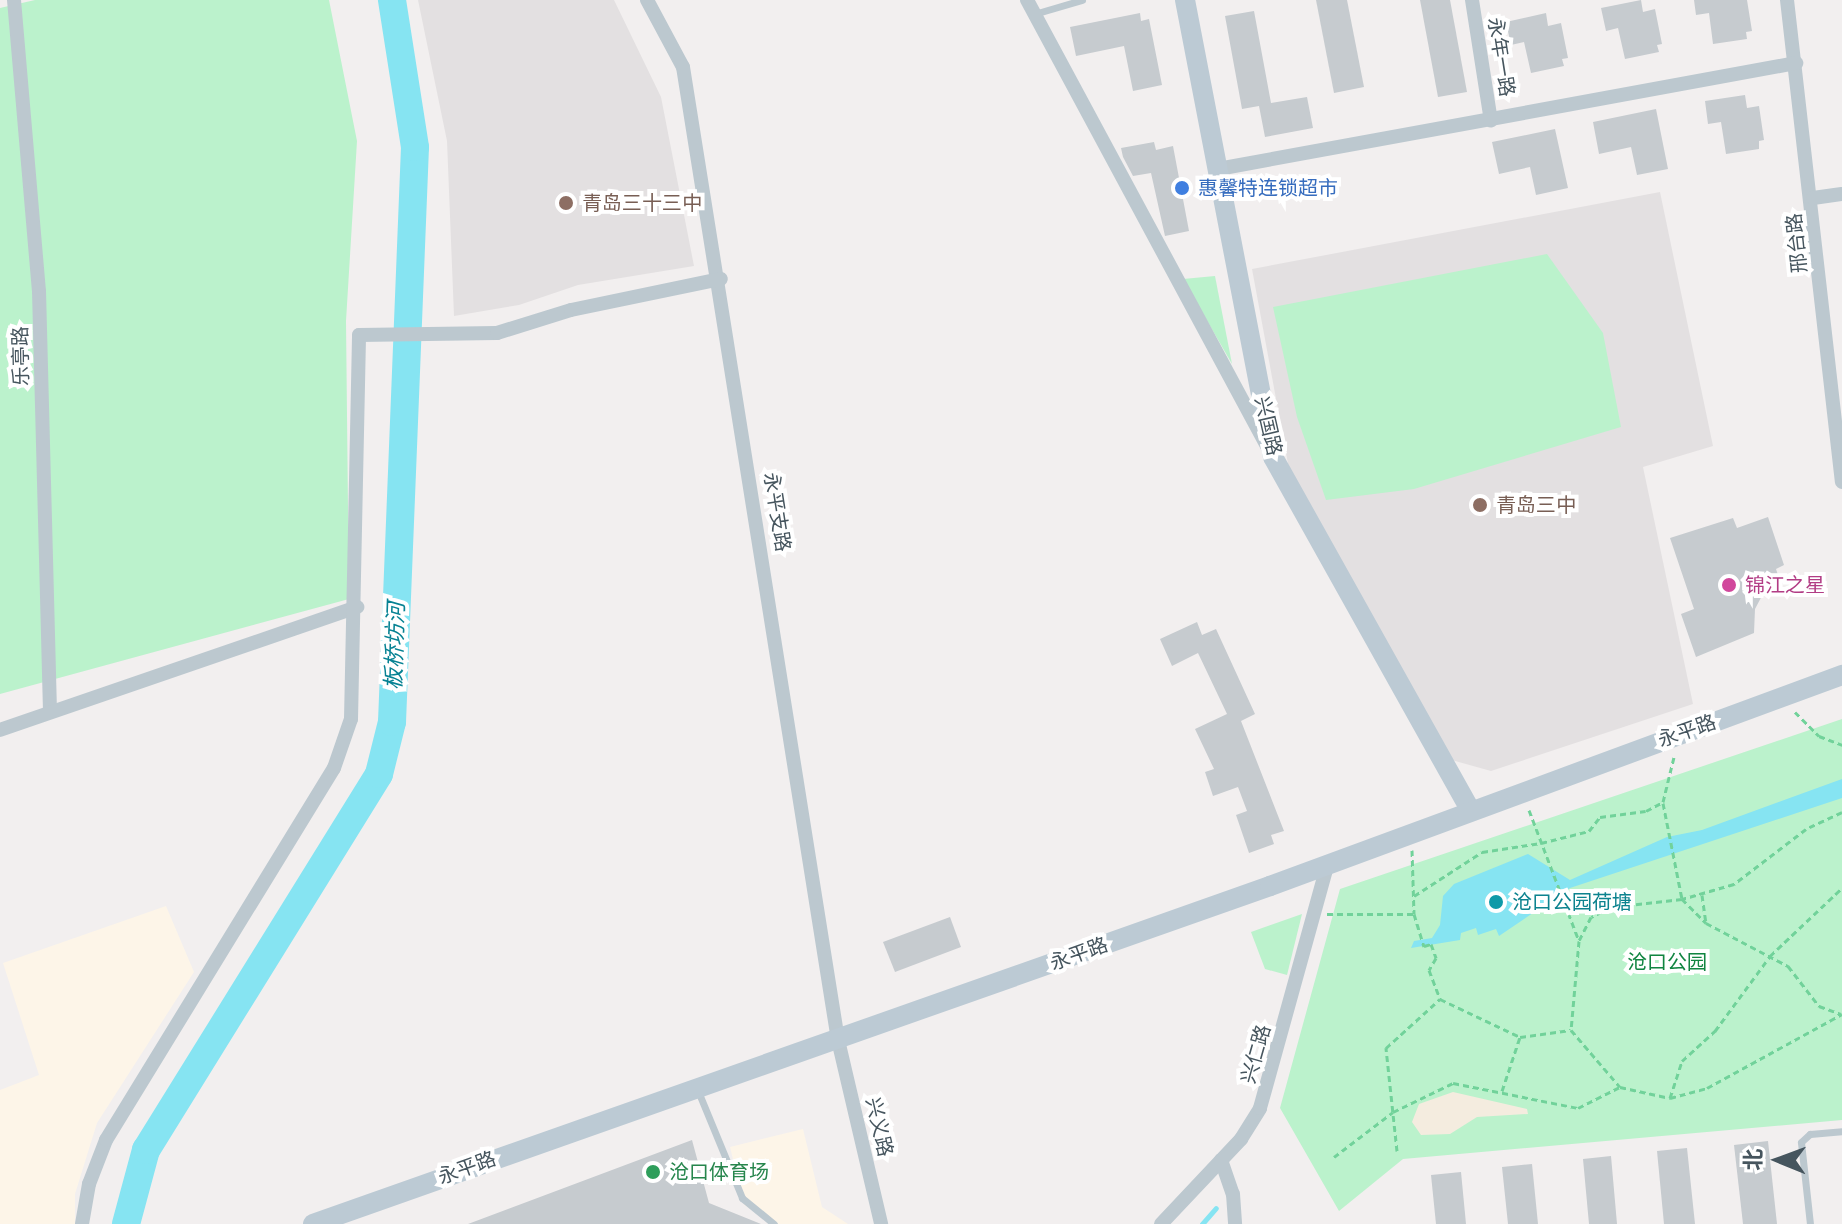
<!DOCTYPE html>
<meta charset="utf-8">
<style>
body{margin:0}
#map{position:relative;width:1842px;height:1224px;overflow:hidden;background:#f2efef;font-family:Montserrat,"Noto Sans SC",sans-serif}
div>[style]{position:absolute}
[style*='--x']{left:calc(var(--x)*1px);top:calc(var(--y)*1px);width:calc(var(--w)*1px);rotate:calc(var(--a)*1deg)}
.commercial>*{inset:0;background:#fdf5e8}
.education>*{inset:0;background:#e3e0e1}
.green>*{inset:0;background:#bbf2cc}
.sand>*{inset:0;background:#f4ecdf}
.water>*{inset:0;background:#86e4f2}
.stream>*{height:5px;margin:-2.5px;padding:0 2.5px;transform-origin:2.5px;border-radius:2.5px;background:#86e4f2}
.river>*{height:28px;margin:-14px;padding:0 14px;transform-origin:14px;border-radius:14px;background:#86e4f2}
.building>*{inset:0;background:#c6cbcf}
.path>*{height:3px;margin-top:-1.5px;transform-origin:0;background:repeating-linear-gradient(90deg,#71d29a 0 6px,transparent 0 10px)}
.lane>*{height:7px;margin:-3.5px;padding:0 3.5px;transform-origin:3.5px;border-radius:3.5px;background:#bcc8cf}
.street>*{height:14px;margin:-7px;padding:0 7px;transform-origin:7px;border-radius:7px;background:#bcc8cf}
.secondary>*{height:20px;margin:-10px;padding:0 10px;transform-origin:10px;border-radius:10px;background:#bccad4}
.dots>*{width:22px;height:22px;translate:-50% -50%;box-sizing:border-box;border:4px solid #fff;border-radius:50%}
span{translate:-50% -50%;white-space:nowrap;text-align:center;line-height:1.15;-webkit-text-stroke:8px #fff;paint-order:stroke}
.street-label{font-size:20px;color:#46555e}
.shop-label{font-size:20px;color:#366cbe}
.left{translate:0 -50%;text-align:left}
.education-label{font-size:20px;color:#785e54}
.hotel-label{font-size:20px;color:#b23c85}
.culture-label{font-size:20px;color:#0d838f}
.park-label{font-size:20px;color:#118541}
.leisure-label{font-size:20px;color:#27864d}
.water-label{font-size:22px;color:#068293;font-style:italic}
.north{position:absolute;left:1738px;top:1120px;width:80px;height:80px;-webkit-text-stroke:6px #fff;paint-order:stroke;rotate:271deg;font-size:22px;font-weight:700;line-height:32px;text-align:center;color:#46555e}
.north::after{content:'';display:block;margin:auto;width:28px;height:36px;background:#46555e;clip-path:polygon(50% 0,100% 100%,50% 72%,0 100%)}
</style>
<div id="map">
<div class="commercial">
<div style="clip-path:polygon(166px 906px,194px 972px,97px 1123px,75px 1194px,75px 1224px,0 1224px,0 1090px,39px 1075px,3px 963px)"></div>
<div style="clip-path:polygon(803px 1129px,822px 1207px,848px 1224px,777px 1224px,744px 1205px,730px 1147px)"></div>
</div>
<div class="education">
<div style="clip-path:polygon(418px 0,614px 0,661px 97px,694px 266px,578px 285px,519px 305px,454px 316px,447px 141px)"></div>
<div style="clip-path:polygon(1660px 192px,1713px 446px,1643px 467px,1693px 704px,1491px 771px,1448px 759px,1289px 469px,1252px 269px)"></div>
</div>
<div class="green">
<div style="clip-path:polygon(35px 0,329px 0,357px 141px,346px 321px,349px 599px,0 694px,0 8px)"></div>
<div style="clip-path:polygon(1547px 254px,1603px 333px,1621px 427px,1414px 489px,1326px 500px,1297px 417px,1273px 307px)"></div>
<div style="clip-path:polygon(1215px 276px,1232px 364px,1183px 279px)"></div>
<div style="clip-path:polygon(1842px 719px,1842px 1120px,1403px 1159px,1339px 1211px,1280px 1108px,1340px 889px)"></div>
<div style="clip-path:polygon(1302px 914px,1287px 975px,1265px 969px,1251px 932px)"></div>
</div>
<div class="sand">
<div style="clip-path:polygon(1453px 1092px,1527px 1109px,1528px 1114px,1477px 1117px,1450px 1134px,1421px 1135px,1412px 1122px,1419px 1104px)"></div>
</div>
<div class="water">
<div style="clip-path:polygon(1842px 779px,1842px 798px,1570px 888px,1499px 936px,1496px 929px,1478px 935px,1476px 928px,1461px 933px,1460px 940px,1411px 948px,1414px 941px,1432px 938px,1440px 925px,1443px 896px,1454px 884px,1528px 854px,1570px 880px,1667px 837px,1702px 830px)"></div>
</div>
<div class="stream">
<div style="--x:1202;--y:1224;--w:21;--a:-49"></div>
</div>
<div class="river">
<div style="--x:126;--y:1224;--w:77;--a:-74.9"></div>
<div style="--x:146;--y:1150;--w:442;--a:-58.2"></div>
<div style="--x:379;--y:774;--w:54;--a:-76"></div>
<div style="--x:392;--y:722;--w:575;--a:-87.71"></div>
<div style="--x:415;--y:147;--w:149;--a:-98.9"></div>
</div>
<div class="building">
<div style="clip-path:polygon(1316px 0,1347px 0,1364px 87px,1334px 93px)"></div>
<div style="clip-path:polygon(1420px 0,1450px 0,1467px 92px,1438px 97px)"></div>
<div style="clip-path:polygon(1641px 0,1643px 12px,1655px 9px,1662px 44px,1657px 45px,1659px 52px,1625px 59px,1618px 28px,1606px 31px,1601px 8px)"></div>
<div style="clip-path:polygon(1694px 0,1747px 0,1752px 31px,1746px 32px,1747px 39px,1713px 44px,1709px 13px,1696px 15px)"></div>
<div style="clip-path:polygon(1254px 11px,1271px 103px,1307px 97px,1313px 128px,1265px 137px,1259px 106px,1242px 109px,1225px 16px)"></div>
<div style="clip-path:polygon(1140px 13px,1141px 21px,1149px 19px,1162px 85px,1133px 91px,1124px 46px,1076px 56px,1070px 27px)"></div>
<div style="clip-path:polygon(1546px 13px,1548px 26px,1561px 23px,1568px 58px,1562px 59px,1564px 66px,1531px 73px,1524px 42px,1511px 45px,1506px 22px)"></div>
<div style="clip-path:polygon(1745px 95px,1747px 108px,1759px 106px,1764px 140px,1759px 141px,1759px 149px,1726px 154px,1721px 122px,1708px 124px,1705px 101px)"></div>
<div style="clip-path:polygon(1656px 109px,1668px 169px,1637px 175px,1631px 147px,1599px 154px,1593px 122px)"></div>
<div style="clip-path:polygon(1555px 129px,1568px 188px,1536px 195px,1530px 167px,1499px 174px,1492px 142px)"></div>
<div style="clip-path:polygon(1154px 142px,1156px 150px,1173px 146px,1189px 231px,1165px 236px,1151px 173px,1133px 176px,1123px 157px,1121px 148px)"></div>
<div style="clip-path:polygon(1768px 517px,1784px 565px,1776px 569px,1780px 581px,1765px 590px,1755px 609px,1754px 633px,1696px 657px,1681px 614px,1694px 609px,1670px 538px,1733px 518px,1737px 528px)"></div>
<div style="clip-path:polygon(1197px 622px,1202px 635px,1216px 629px,1255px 714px,1241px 721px,1284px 831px,1271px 835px,1274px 844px,1249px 853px,1236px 815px,1247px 811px,1238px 787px,1213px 796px,1205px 772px,1214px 769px,1195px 729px,1227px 714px,1198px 653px,1172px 666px,1160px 639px)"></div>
<div style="clip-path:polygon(950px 917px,961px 947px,895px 972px,883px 942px)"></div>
<div style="clip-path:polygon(692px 1140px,709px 1203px,761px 1224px,468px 1224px)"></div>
<div style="clip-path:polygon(1768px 1141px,1777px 1224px,1743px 1224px,1734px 1145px)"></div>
<div style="clip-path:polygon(1687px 1148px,1695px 1224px,1664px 1224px,1657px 1151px)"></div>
<div style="clip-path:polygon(1611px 1156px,1617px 1224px,1589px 1224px,1583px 1159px)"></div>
<div style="clip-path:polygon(1532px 1164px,1538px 1224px,1508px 1224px,1502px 1167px)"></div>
<div style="clip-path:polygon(1461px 1172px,1466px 1224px,1436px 1224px,1431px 1175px)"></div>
</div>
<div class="path">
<div style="--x:1795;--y:712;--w:34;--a:45"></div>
<div style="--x:1819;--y:736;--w:25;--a:21"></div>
<div style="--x:1663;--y:803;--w:98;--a:78.8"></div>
<div style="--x:1682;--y:899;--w:34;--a:45"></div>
<div style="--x:1529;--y:810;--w:140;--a:69.1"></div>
<div style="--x:1842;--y:812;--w:40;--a:155"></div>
<div style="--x:1806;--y:829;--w:91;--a:142.6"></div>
<div style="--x:1734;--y:884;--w:54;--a:163.9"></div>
<div style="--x:1682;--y:899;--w:71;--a:173.6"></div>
<div style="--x:1611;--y:907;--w:22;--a:153"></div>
<div style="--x:1591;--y:917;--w:27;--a:117"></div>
<div style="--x:1579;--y:941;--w:89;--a:95.1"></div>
<div style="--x:1571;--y:1030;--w:75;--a:49.3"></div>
<div style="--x:1620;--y:1087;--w:51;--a:12.4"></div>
<div style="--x:1670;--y:1098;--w:38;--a:-15"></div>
<div style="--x:1707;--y:1088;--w:154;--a:-28.7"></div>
<div style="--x:1412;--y:850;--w:64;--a:88.2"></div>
<div style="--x:1414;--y:914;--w:34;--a:73"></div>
<div style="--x:1424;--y:946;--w:7;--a:-16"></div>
<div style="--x:1431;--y:944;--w:15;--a:70"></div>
<div style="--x:1436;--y:958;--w:14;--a:120"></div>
<div style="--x:1429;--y:970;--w:31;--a:69"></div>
<div style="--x:1702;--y:895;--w:28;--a:82"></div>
<div style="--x:1706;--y:923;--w:93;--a:27.7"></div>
<div style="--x:1788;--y:966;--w:51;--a:52.2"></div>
<div style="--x:1819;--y:1006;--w:23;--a:20"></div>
<div style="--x:1414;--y:896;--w:81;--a:-32.9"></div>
<div style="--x:1482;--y:852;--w:60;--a:-8.7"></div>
<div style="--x:1541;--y:843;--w:49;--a:-14"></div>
<div style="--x:1589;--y:831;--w:18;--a:-52"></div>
<div style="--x:1600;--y:817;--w:46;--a:-7.4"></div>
<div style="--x:1646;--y:811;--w:19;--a:-28"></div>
<div style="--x:1663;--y:802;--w:46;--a:-76.3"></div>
<div style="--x:1327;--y:914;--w:87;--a:0"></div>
<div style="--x:1502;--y:1091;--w:57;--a:-71.6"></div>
<div style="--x:1520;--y:1037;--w:51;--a:-7.8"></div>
<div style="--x:1670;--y:1098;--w:39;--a:-72"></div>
<div style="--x:1682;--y:1061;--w:45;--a:-42.3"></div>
<div style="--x:1715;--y:1031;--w:93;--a:-53.7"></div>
<div style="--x:1770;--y:956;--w:99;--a:-43.4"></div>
<div style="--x:1397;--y:1151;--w:104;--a:-96.1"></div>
<div style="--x:1386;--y:1048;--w:73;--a:-42.2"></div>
<div style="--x:1440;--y:999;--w:89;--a:25.4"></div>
<div style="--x:1334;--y:1157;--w:74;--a:-37.3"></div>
<div style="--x:1393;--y:1112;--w:67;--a:-25.8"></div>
<div style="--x:1453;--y:1083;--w:127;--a:11.3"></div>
<div style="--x:1578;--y:1108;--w:47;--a:-26.6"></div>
</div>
<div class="lane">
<div style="--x:1034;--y:14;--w:50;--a:-16.3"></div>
<div style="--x:698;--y:1091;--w:116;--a:67.6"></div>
<div style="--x:742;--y:1198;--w:41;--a:39.1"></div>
<div style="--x:1810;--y:1224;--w:82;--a:-96.3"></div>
<div style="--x:1801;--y:1142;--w:12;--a:-42"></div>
<div style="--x:1810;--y:1134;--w:32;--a:-5"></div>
</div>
<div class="street">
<div style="--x:14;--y:0;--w:292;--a:85.1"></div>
<div style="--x:39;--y:291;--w:421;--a:88.5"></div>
<div style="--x:647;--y:0;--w:76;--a:61.8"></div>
<div style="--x:683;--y:67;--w:985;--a:80.95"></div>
<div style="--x:838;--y:1040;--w:189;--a:76.8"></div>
<div style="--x:1027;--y:0;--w:506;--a:61.71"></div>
<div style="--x:1472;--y:0;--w:122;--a:81.1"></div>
<div style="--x:1787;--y:0;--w:485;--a:83.5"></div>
<div style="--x:1218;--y:169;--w:588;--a:-10.39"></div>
<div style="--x:1813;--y:198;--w:29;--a:-8"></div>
<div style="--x:0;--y:730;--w:378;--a:-19"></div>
<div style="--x:1221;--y:1160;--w:36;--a:71"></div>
<div style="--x:1233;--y:1194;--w:30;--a:86"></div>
<div style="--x:82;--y:1224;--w:41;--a:-80.1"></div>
<div style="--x:89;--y:1184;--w:47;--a:-68.9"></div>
<div style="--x:106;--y:1140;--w:436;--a:-58.5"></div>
<div style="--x:334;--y:768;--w:52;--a:-70.9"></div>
<div style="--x:351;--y:719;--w:384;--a:-88.8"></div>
<div style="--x:359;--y:335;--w:138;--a:-0.8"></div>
<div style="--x:497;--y:333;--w:77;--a:-17.3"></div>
<div style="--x:571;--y:310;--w:153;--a:-11.7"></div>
<div style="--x:1161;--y:1224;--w:117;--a:-46.7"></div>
<div style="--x:1241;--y:1139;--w:36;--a:-58"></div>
<div style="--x:1260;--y:1108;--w:254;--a:-74.5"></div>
</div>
<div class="secondary">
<div style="--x:1185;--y:0;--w:465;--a:79.1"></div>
<div style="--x:1273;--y:457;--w:404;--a:60.8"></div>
<div style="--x:313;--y:1224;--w:1015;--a:-19.45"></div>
<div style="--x:1270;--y:886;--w:610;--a:-20.25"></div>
</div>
<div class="dots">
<div style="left:1182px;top:188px;background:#3f7fe0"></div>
<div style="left:566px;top:203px;background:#8d6e63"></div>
<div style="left:1480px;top:505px;background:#8d6e63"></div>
<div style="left:1729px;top:585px;background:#d1479c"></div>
<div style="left:1496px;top:902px;background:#0f9aa8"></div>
<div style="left:653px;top:1172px;background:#2e9e5b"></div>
</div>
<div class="street-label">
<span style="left:1501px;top:57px;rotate:81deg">永年一路</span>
<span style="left:1797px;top:243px;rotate:-96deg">邢台路</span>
<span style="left:21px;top:356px;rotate:-91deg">乐亭路</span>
<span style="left:1268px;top:426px;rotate:77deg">兴国路</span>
<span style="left:777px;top:512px;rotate:81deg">永平支路</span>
<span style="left:1687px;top:731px;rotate:-19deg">永平路</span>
<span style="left:1079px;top:954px;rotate:-20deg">永平路</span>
<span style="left:1256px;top:1054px;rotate:-74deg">兴仁路</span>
<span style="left:879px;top:1127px;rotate:77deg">兴义路</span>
<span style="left:467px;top:1168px;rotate:-20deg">永平路</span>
</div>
<div class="shop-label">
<span class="left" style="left:1198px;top:188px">惠馨特连锁超市</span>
</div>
<div class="education-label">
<span class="left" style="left:582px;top:203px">青岛三十三中</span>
<span class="left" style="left:1496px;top:505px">青岛三中</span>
</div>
<div class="hotel-label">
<span class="left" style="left:1745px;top:585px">锦江之星</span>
</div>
<div class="culture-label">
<span class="left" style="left:1512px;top:902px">沧口公园荷塘</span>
</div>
<div class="park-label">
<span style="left:1667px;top:962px">沧口公园</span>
</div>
<div class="leisure-label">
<span class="left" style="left:669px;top:1172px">沧口体育场</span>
</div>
<div class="water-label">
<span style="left:395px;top:646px;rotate:-88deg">板桥坊河</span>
</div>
<div class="north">北</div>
</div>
